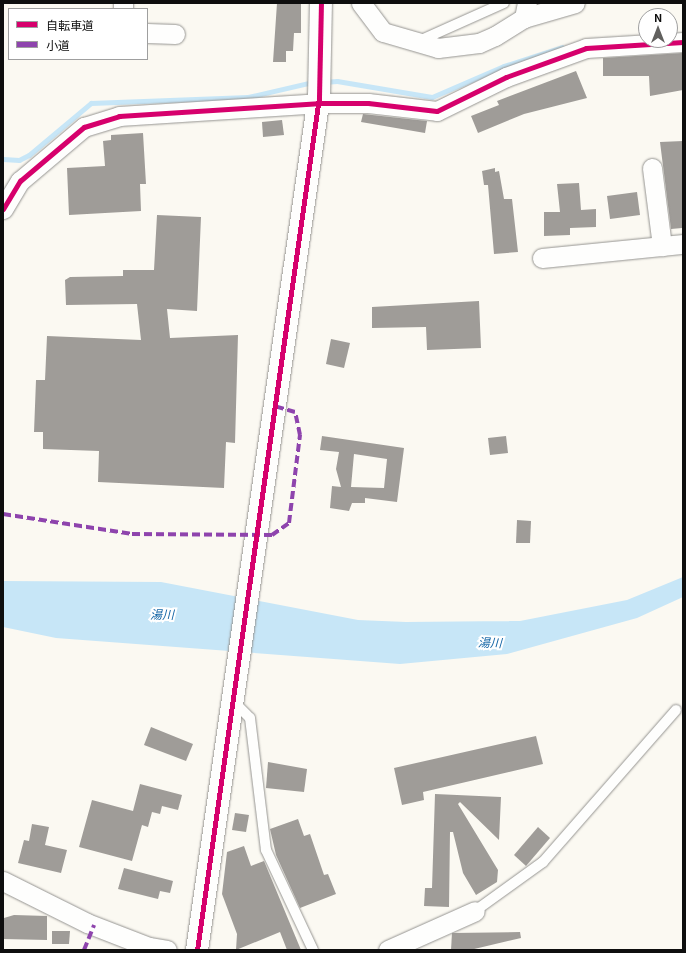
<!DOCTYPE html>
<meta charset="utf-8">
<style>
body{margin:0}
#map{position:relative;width:686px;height:953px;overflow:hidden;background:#fbf9f2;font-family:Georgia,"Noto Sans JP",serif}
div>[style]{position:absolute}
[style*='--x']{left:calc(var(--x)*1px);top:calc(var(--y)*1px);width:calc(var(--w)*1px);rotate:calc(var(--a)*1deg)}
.water>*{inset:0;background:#c7e6f7}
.stream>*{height:5px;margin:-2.5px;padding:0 2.5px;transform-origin:2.5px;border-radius:2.5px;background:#c7e6f7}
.building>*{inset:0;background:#9f9c98}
.roads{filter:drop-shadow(0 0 1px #959491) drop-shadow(0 0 1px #959491)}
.service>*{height:10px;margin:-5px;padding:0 5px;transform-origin:5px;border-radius:5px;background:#fefefd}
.minor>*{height:19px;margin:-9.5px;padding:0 9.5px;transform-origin:9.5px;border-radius:9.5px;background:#fefefd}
.tertiary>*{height:22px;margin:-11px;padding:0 11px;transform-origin:11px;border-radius:11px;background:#fefefd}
.quiet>*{height:4px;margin-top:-2px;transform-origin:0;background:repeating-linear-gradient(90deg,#8e44ad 0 8px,transparent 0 12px)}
.cycleway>*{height:5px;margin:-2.5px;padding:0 2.5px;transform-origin:2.5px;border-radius:2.5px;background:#d6006c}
span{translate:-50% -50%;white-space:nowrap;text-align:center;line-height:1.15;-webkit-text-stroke:4px #fff;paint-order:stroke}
.water-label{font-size:12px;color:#1264a5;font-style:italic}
.frame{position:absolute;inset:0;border:4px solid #0e0e0e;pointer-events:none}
.legend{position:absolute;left:8px;top:8px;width:140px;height:52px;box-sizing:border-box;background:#fff;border:1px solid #9f9f9f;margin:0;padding:5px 7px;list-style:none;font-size:12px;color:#0e0e0e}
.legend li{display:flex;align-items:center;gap:8px;height:20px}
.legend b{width:20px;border:1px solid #9f9f9f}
.north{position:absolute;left:638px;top:8px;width:40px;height:40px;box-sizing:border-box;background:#fff;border:1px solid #9f9f9f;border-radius:50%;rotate:0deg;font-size:11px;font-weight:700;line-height:16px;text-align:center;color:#0e0e0e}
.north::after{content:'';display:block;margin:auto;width:14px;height:18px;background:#61605e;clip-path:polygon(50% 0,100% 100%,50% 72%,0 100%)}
</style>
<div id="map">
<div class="water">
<div style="clip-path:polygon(683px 577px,683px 597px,637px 618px,507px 654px,400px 664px,56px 638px,3px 627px,3px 581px,161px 582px,358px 620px,406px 622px,520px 621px,627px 600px)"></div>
</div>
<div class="stream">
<div style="--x:323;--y:82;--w:14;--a:-4"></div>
<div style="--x:337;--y:81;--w:96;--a:9.6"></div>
<div style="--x:432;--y:97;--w:78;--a:-23.3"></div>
<div style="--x:504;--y:66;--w:61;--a:-18.1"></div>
<div style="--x:3;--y:159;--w:16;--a:4"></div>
<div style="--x:19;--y:160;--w:11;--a:-27"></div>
<div style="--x:29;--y:155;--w:81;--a:-40"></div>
<div style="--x:91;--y:103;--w:157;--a:-2.2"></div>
<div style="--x:248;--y:97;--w:67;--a:-13"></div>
</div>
<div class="building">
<div style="clip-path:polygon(277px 3px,301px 3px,301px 33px,294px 33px,293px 51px,286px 51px,286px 62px,273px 62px)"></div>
<div style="clip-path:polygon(683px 53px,683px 90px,650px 96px,649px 76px,603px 76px,603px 58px)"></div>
<div style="clip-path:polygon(576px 71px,587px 98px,524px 114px,478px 133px,471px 116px,499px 105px,497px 101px)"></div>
<div style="clip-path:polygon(363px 114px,427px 121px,425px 133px,361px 122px)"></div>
<div style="clip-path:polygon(282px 120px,284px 135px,263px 137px,262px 122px)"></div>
<div style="clip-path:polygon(143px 133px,146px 184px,140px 184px,141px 211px,69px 215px,67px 168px,105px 166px,103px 141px,111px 140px,111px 135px)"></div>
<div style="clip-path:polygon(683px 141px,682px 228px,671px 229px,660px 142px)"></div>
<div style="clip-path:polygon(495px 168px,495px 172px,499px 171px,504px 199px,512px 199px,518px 252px,494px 254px,488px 185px,484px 185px,482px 171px)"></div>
<div style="clip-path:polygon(579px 183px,581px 210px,596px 209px,596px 227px,570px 228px,570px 235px,544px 236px,544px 212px,560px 212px,557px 184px)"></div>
<div style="clip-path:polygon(637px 192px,640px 215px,610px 219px,607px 196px)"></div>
<div style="clip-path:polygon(157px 215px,201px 217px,197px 311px,167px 309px,170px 338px,238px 335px,235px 443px,226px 442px,224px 488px,98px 482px,99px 451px,43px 449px,43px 432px,34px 432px,36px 380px,45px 380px,47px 336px,141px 340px,137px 304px,66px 305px,65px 280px,70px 277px,123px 276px,123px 270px,154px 270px)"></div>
<div style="clip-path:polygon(479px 301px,481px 348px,427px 350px,426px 327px,372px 328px,372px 307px)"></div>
<div style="clip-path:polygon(331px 339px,350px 343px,344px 368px,326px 364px)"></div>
<div style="clip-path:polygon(evenodd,322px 436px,404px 448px,397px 502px,365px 498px,365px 503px,352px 503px,349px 511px,330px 508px,332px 486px,341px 487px,336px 469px,339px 452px,320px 450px,322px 436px,354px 454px,387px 459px,384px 488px,351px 487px,354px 454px)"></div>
<div style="clip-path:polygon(506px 436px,508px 453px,490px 455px,488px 438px)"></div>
<div style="clip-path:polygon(517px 520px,531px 521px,530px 543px,516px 543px)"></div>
<div style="clip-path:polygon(151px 727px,193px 744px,186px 761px,144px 745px)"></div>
<div style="clip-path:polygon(536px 736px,543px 764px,423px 792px,424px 800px,402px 805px,394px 768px)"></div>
<div style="clip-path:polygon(268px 762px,307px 769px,304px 792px,266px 788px)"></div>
<div style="clip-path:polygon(140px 784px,182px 795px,178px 810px,162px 806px,160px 814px,152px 812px,148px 827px,142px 825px,132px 861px,79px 847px,92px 800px,133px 811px)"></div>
<div style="clip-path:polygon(435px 794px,501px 797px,499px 840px,460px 802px,458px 804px,498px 870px,497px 882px,476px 895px,463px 873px,453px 832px,450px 832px,449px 907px,424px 906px,425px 888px,432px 888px)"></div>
<div style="clip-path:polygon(235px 813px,249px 815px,246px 832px,232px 830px)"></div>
<div style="clip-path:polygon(298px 819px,304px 836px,310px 834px,324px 875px,328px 874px,336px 894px,300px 908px,276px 855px,270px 829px)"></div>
<div style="clip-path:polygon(32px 824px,49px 827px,45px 845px,67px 850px,61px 873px,18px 863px,24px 840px,29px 841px)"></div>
<div style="clip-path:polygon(538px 827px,550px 838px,526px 866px,514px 855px)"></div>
<div style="clip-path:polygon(244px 846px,251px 866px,264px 861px,301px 950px,287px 950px,280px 932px,236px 950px,237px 934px,222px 894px,227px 852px)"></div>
<div style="clip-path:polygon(124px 868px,173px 881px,170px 893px,160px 891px,158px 899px,118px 889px)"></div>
<div style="clip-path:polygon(14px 915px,47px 916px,47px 940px,3px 939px,4px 918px)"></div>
<div style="clip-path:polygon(52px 931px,70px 931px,69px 944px,52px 944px)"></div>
<div style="clip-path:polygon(520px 932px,521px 938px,470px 950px,451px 950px,452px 933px)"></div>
</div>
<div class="roads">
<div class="service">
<div style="--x:419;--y:41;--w:93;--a:-24.1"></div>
<div style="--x:232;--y:700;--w:25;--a:45"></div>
<div style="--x:250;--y:718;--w:133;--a:83.1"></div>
<div style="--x:266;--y:850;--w:110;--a:64.8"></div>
<div style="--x:475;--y:911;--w:84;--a:-35.8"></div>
<div style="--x:543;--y:862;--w:202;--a:-48.8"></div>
</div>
<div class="minor">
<div style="--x:361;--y:3;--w:36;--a:53"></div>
<div style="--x:383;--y:32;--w:57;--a:16.2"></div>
<div style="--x:438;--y:48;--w:41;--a:-7"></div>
<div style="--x:479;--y:43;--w:17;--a:-24"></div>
<div style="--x:495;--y:36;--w:34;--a:-32"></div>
<div style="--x:524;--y:18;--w:15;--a:-79"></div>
<div style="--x:123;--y:9;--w:6;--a:-90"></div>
<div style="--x:524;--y:18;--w:53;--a:-16.4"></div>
<div style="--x:147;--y:33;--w:28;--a:2"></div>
<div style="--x:652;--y:168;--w:79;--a:82.7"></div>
<div style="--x:3;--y:209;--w:33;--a:-59"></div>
<div style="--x:20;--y:181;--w:84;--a:-40.2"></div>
<div style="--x:84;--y:127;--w:37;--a:-17"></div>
<div style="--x:119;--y:116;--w:199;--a:-3.7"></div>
<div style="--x:318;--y:103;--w:50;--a:0"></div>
<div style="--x:368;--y:103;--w:69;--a:6.6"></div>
<div style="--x:437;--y:111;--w:77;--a:-26.2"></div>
<div style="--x:506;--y:77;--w:85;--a:-19.9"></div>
<div style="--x:586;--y:48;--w:97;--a:-3.5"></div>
<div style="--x:542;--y:258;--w:142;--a:-5.7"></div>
<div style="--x:3;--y:881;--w:94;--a:26.6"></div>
<div style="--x:87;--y:923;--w:66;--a:21.2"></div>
<div style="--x:149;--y:947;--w:18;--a:9"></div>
<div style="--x:388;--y:950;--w:95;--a:-24.1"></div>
</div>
<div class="tertiary">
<div style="--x:197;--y:950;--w:862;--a:-81.86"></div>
<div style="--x:319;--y:97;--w:94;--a:-88.8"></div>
</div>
</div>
<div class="quiet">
<div style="--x:3;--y:514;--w:131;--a:8.8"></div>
<div style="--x:132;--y:534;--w:140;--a:0.4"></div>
<div style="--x:272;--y:535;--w:21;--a:-35"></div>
<div style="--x:289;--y:523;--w:89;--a:-82.9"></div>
<div style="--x:300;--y:435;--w:24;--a:-102"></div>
<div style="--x:295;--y:412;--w:22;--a:-164"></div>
<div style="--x:84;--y:950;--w:27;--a:-68"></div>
</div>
<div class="cycleway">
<div style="--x:3;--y:209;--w:33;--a:-59"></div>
<div style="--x:20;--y:181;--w:84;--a:-40.2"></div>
<div style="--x:84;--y:127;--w:37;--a:-17"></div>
<div style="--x:119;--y:116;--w:199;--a:-3.7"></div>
<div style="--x:318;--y:103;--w:50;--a:0"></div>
<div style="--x:368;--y:103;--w:69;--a:6.6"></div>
<div style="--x:437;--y:111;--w:77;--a:-26.2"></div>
<div style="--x:506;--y:77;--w:85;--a:-19.9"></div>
<div style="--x:586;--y:48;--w:97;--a:-3.5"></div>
<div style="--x:197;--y:950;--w:862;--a:-81.86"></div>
<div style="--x:319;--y:97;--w:94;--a:-88.8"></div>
</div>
<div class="water-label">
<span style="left:162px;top:614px">湯川</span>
<span style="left:490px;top:642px;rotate:2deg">湯川</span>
</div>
<div class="frame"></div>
<ul class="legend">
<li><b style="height:5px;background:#d6006c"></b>自転車道</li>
<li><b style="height:5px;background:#8e44ad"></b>小道</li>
</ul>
<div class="north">N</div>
</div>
